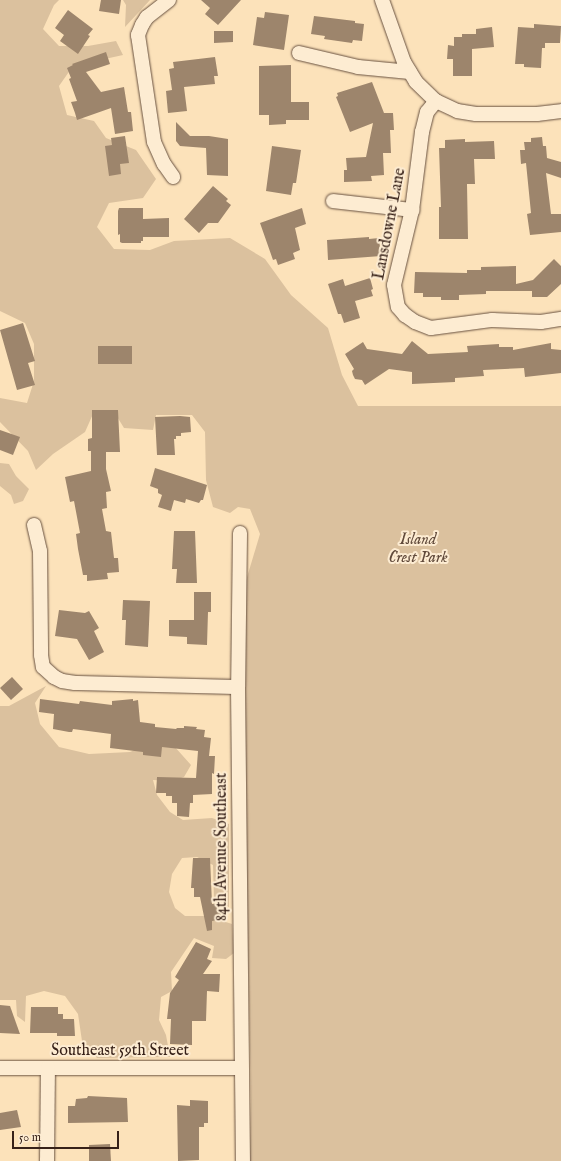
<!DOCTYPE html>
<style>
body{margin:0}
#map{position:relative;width:561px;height:1161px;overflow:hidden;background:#fce2ba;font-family:"IM FELL English",serif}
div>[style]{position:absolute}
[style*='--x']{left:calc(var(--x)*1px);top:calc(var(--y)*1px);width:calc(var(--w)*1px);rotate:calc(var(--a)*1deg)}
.green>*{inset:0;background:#dbc19e}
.building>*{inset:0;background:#9d856c}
.roads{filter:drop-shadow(0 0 1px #685140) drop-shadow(0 0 1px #685140)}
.minor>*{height:14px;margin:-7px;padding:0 7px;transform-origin:7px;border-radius:7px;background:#fdecd2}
span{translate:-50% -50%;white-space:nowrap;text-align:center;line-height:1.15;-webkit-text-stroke:4px #fdecd2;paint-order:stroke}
.street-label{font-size:16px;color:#372118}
.park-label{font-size:16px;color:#60493a;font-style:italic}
.scale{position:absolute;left:12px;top:1131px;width:107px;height:18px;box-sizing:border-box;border:2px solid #372118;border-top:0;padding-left:5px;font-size:12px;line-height:14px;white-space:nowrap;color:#372118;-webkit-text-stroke:3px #fdecd2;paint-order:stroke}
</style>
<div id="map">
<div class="green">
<div style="clip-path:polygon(0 0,59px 0,54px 5px,43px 29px,59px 46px,88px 46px,116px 41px,123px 55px,73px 66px,59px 86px,67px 115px,94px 121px,106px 138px,136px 150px,156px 179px,143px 198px,109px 203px,97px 227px,114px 249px,150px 250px,174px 241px,230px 238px,265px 259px,291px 295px,328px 328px,342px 375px,358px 406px,561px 406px,561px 1161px,250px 1161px,251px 1100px,246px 849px,245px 584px,260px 534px,250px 509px,238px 507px,230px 513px,213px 507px,206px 480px,205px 432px,192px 415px,156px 415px,153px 430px,124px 428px,116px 415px,93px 414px,85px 432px,53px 454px,36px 470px,28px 451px,0 422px,0 398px,27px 403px,34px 381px,34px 344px,25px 323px,0 311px)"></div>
<div style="clip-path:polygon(123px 0,150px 0,125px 27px,126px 5px)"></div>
<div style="clip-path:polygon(0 463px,9px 464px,16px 476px,29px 489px,23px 501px,14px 504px,11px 495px,0 486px)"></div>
<div style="clip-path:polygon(46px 686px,35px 703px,40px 724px,59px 747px,89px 754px,130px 752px,174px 733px,174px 746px,191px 765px,184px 777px,172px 781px,153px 780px,157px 795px,170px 812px,183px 820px,212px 818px,229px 824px,229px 907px,214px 900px,213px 865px,197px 857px,182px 858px,172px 874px,169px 892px,175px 908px,185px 916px,207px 916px,232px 924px,234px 953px,226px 959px,212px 958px,214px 946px,194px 938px,171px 972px,172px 991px,161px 997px,159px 1020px,166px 1035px,170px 1057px,97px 1058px,82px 1041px,78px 1014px,65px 996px,44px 991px,26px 996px,25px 1022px,17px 1016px,16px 1000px,0 1000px,0 706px,9px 706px)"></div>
</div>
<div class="building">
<div style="clip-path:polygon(101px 0,121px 0,119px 14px,99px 11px)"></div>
<div style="clip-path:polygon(201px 0,241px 0,218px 25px,205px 14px,210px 8px)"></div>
<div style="clip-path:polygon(68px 10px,93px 29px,88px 35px,90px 36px,78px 54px,60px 41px,64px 35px,55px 28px)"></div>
<div style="clip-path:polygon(265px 12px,289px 15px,284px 50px,253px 45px,257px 17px,264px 18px)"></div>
<div style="clip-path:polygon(314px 16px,355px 21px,355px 23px,364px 24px,362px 41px,353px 40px,352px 43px,324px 39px,325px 36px,311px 34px)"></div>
<div style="clip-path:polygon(534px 24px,561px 26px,560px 43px,545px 43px,545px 48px,542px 48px,541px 68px,524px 67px,524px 64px,515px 64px,518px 27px,534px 28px)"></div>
<div style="clip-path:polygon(492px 27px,494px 47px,472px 49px,472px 76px,453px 76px,453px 59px,447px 59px,448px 45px,454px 46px,454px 37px,462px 37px,462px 34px,476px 34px,476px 29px)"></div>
<div style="clip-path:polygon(214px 31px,233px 31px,233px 42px,214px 43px)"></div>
<div style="clip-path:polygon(106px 52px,110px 64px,86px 72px,101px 92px,124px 87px,128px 112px,131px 112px,133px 131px,115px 134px,111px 108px,77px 120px,75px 113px,71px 102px,77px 101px,69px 79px,71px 78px,67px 68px,73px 65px,72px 64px)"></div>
<div style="clip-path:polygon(215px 57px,218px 76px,214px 76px,215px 84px,184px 87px,187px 111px,168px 113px,166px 91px,172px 90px,169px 69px,174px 68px,173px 62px)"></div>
<div style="clip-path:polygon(291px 65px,291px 102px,309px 102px,309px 120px,286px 120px,286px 124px,269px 125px,269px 115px,259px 115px,259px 66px)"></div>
<div style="clip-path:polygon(372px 82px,384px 113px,393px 113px,394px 130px,390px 130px,391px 153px,383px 153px,384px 175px,371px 176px,372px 181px,344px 182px,344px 170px,347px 170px,346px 158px,366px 157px,373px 123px,350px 132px,336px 97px,338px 96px,337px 93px)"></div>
<div style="clip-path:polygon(176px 122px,190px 136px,209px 136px,228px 139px,228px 176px,207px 175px,206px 148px,180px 146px,176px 141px)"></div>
<div style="clip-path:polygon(125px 136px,129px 163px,120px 164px,121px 174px,109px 176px,105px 146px,112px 145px,111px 138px)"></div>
<div style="clip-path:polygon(542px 137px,543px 146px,546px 146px,547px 158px,561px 162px,561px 178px,546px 173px,551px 214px,561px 214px,561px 232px,530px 235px,527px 214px,531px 213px,526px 163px,521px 164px,520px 150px,525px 150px,524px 142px,531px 142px,531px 138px)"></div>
<div style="clip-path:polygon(465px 139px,465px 142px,494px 141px,495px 159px,474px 159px,475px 184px,467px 184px,468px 239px,439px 239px,439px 207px,441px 207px,439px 148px,445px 148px,445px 140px)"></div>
<div style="clip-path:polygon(272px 146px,301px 150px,296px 183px,293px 183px,291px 195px,266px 191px)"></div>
<div style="clip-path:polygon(213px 186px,228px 199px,226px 201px,231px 205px,218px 223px,208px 223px,199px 233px,184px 219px)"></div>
<div style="clip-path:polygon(119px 208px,143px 208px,143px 219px,169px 218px,169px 237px,143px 237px,143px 241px,141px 241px,141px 243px,122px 243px,120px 242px,120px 234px,118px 235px,118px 211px)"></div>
<div style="clip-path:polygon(302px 208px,306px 224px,295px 228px,300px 250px,293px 253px,295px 259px,278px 265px,276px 259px,273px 260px,260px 223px)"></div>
<div style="clip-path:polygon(369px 237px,369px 239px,379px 238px,381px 256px,328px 260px,327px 240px)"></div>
<div style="clip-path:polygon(554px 259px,561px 266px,561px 284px,547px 297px,532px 297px,532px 291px,486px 291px,486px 294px,459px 295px,459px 300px,441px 300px,441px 297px,423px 297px,423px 293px,414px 293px,415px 272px,467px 273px,467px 270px,481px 270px,481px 267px,516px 266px,516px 284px,533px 280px)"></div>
<div style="clip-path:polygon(370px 278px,373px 289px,371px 290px,373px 296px,355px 301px,360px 318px,344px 323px,341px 314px,338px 314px,328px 284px,343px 279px,345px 286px)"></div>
<div style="clip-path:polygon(23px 323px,35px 361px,28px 363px,35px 385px,17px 390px,0 330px)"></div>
<div style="clip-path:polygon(412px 341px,428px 354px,468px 352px,467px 346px,499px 344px,499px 347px,513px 347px,513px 350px,551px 343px,551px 349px,561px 350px,561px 373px,525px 377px,524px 368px,483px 370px,484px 376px,455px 378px,455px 382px,412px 384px,412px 372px,389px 369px,365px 385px,362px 380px,355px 379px,353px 375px,352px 371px,354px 369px,345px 354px,363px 342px,367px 349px,402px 354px)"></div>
<div style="clip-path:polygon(98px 346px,132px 346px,132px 364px,98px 364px)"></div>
<div style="clip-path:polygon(92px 410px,118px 410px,120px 452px,106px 452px,106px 469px,111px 491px,106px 492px,107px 508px,102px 509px,106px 531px,111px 532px,114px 558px,118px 558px,119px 572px,107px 573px,108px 579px,87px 581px,87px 575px,83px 575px,78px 549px,76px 534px,80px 533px,74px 501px,70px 502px,65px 477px,91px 471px,91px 451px,88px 451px,88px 439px,92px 438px)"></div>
<div style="clip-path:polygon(180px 416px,190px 417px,191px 432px,181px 433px,181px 436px,176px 436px,176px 439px,174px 439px,175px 455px,157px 455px,155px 417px)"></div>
<div style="clip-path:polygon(0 430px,20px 437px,13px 455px,0 450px)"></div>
<div style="clip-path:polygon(155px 468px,207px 485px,203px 500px,201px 500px,199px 503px,186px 499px,185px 503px,174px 500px,171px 511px,158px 507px,162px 495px,158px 493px,158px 489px,150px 486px)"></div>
<div style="clip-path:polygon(174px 531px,195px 531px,197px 583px,176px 583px,177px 569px,172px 569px)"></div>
<div style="clip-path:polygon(194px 592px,211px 592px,211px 612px,208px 612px,207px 645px,187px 644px,187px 637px,169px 636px,169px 620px,194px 620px)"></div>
<div style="clip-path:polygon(123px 600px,150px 601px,148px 647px,125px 645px,126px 620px,122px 620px)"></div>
<div style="clip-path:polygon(59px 610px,85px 613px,89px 611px,99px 628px,94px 631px,104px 652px,89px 660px,77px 639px,55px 636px)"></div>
<div style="clip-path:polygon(12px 677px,23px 689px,11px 700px,0 688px)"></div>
<div style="clip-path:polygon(40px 699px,79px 704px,80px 701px,112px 705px,112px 701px,133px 699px,133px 701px,138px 700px,140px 722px,155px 724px,155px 727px,176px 729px,177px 728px,184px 728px,184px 726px,197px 727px,196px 729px,205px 730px,204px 737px,211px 738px,209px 756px,215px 756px,214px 774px,212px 773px,212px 794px,193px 795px,193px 803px,190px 803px,189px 817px,177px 816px,177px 803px,172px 803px,172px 796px,166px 796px,166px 793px,156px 793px,157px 777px,196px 778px,198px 751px,162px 747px,161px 757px,143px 755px,143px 752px,110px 748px,111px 734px,73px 729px,72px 732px,69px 732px,53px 729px,54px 714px,39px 712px)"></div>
<div style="clip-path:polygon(193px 858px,210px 858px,212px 904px,218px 903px,222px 919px,212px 921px,212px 930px,207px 931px,200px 897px,194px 897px,194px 888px,191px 888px)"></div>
<div style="clip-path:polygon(196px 942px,211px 949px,207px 959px,212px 961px,203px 974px,220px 974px,219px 992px,207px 991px,206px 1021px,192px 1021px,192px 1045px,170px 1044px,171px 1019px,167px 1019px,170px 993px,179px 980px,175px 977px)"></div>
<div style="clip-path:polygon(0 1005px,10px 1006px,20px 1034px,0 1033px)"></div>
<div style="clip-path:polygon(31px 1007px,58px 1007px,58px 1014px,63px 1014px,63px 1019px,74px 1019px,75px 1036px,57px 1036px,57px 1033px,30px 1033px)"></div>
<div style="clip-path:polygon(88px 1096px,127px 1098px,128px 1122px,68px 1123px,68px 1106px,75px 1106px,76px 1099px,87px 1098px)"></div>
<div style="clip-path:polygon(190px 1100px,208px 1101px,208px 1123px,204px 1123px,204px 1127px,199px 1127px,199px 1160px,178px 1161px,177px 1105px,190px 1106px)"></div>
<div style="clip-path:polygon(17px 1110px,21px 1127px,0 1130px,0 1113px)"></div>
<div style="clip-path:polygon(110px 1144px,111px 1161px,89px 1161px,89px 1145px)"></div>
</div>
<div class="roads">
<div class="minor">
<div style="--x:169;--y:0;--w:28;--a:142"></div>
<div style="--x:147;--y:17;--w:9;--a:122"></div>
<div style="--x:142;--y:25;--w:11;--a:112"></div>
<div style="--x:138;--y:35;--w:108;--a:81.5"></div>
<div style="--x:154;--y:142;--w:24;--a:66"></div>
<div style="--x:164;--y:164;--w:16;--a:55"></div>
<div style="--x:382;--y:0;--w:66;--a:70.5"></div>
<div style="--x:404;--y:62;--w:23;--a:59"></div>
<div style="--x:416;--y:82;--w:28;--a:44"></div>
<div style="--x:436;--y:101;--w:23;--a:25"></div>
<div style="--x:457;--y:111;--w:19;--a:9"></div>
<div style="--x:476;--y:114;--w:61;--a:0"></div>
<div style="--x:537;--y:114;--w:24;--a:-7"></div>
<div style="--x:299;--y:53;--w:61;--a:13.3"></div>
<div style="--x:358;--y:67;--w:52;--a:5.5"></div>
<div style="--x:436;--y:101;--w:14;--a:129"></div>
<div style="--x:427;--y:112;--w:21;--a:104"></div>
<div style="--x:422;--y:132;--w:79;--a:97.3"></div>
<div style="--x:412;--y:210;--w:77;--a:103.5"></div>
<div style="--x:394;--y:285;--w:22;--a:80"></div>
<div style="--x:398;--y:307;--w:11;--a:49"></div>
<div style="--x:405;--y:315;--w:12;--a:35"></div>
<div style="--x:415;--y:322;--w:17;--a:21"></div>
<div style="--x:431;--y:328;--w:62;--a:-7.5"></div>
<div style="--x:492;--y:320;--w:49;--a:2.3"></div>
<div style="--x:541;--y:322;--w:20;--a:-9"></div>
<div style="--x:333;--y:201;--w:80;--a:6.5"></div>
<div style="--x:34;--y:525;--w:27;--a:77"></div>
<div style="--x:40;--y:551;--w:104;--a:89.4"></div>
<div style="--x:41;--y:655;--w:12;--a:81"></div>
<div style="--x:43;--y:667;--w:15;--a:42"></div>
<div style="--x:54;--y:677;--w:9;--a:27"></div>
<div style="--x:62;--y:681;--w:13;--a:9"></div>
<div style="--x:75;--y:683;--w:163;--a:1.4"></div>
<div style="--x:240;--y:533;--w:154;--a:90.7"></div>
<div style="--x:238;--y:687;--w:474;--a:89.4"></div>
<div style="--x:0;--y:1068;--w:241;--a:0"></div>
<div style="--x:47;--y:1161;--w:93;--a:-89.4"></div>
</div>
</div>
<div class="street-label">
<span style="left:390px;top:224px;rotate:-79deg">Lansdowne Lane</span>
<span style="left:222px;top:847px;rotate:-90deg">84th Avenue Southeast</span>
<span style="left:120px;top:1051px">Southeast 59th Street</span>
</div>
<div class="park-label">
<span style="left:418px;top:549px">Island<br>Crest Park</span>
</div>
<div class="scale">50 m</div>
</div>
